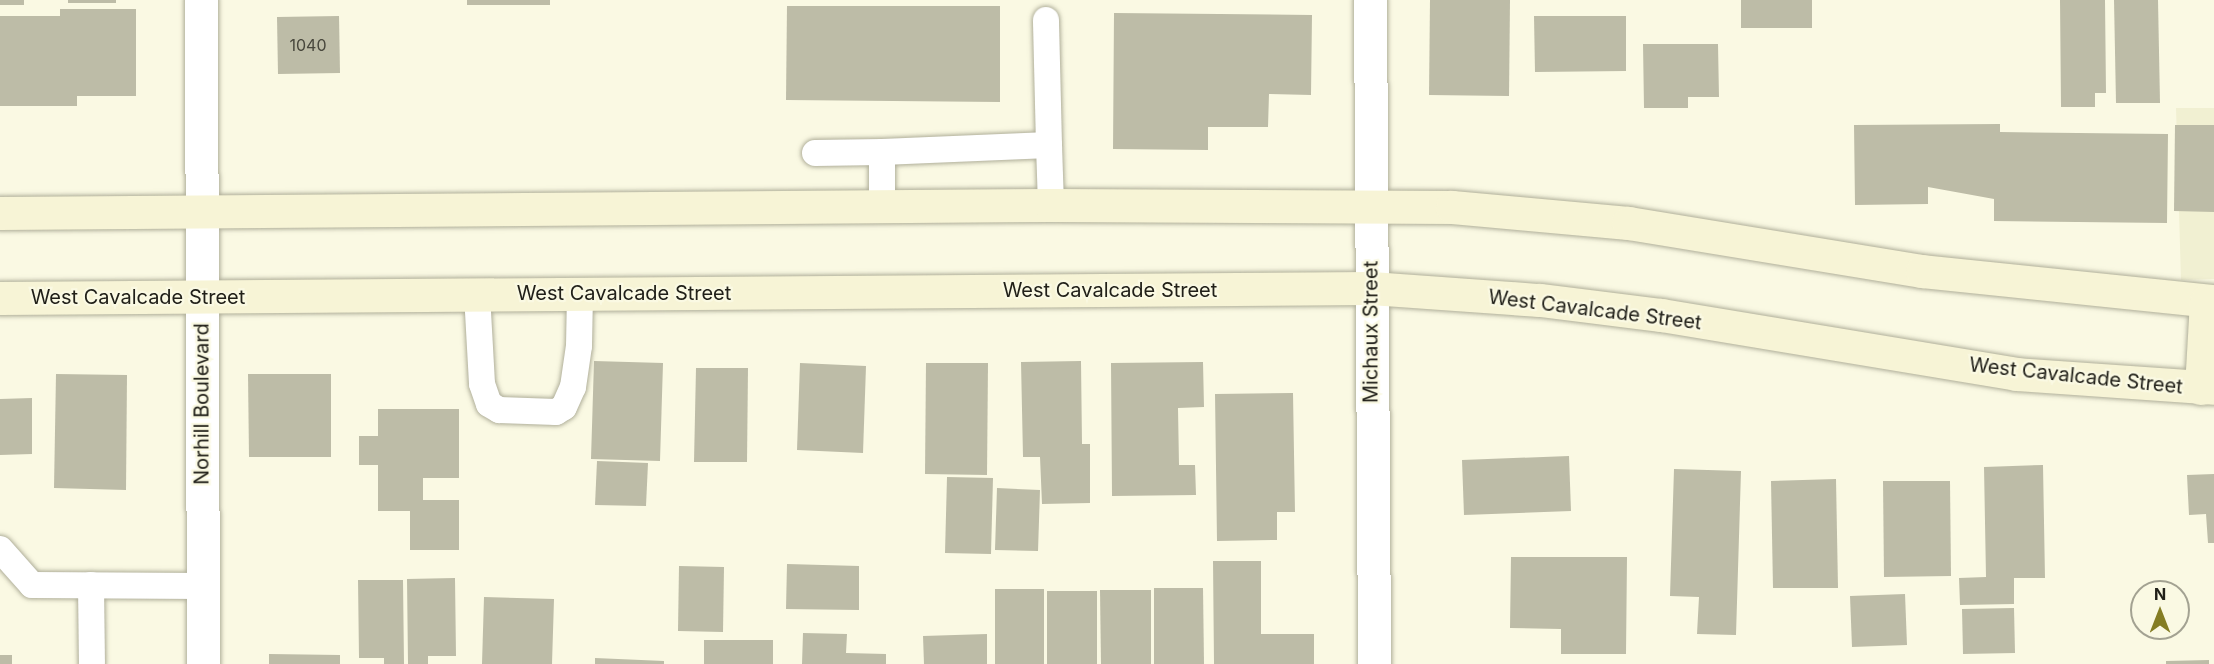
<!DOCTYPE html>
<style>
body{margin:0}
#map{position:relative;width:2214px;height:664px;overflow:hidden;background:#faf9e3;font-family:Inter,sans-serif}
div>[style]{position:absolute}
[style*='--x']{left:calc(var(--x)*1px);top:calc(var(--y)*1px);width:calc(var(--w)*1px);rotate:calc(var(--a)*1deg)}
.built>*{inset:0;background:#f1f0d2}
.building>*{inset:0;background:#bdbca7}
.roads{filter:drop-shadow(0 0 2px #b0af9a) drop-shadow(0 0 2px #b0af9a)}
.service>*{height:26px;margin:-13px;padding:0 13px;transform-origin:13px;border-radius:13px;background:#fff}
.minor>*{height:33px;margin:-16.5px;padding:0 16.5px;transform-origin:16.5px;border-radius:16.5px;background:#fff}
.secondary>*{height:33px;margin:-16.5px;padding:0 16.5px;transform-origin:16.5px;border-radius:16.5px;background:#f7f4d6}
span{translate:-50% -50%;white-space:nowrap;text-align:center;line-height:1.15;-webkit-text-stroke:4.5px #faf9e3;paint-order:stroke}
.number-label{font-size:16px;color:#48473c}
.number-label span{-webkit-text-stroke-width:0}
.street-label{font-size:20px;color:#212019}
.north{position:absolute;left:2130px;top:580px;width:60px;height:60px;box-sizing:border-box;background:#faf9e3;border:2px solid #a3a292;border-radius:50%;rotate:0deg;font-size:16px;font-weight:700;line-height:24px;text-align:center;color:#212019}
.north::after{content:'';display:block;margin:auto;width:21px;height:27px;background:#847d24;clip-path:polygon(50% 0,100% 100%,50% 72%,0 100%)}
</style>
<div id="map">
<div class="built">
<div style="clip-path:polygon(2176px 108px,2214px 108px,2214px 279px,2181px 280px)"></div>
</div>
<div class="building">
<div style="clip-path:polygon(0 0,24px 0,24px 5px,0 5px)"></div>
<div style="clip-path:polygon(68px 0,116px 0,116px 3px,68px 3px)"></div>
<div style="clip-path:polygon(467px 0,550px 0,550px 5px,467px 5px)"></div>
<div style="clip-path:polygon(1430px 0,1510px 0,1509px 96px,1429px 95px)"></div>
<div style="clip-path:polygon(1741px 0,1812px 0,1812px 28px,1741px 28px)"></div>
<div style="clip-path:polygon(2060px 0,2105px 0,2106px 93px,2095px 93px,2095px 107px,2061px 107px)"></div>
<div style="clip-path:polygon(2114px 0,2158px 0,2160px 103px,2116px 103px)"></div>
<div style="clip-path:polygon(787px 6px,1000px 6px,1000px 102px,786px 100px)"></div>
<div style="clip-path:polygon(60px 9px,136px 9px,136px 96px,77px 96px,77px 106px,0 106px,0 16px,60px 16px)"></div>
<div style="clip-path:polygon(1114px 13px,1312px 15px,1311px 95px,1269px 94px,1268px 127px,1208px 127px,1208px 150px,1113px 149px)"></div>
<div style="clip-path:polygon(339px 16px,340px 73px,278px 74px,277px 17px)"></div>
<div style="clip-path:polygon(1534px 16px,1626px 16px,1626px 71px,1535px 72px)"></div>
<div style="clip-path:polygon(1643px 44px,1718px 44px,1719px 97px,1688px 97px,1688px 108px,1644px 108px)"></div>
<div style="clip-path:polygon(2000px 124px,2000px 132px,2168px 134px,2167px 223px,1994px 221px,1994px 199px,1928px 187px,1928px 204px,1855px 205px,1854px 125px)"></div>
<div style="clip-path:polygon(2175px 125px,2214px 125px,2214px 212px,2174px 211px)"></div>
<div style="clip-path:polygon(594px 361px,663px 363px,660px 461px,591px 459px)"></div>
<div style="clip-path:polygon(1081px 361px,1082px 444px,1090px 444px,1090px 503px,1042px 504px,1040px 457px,1023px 457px,1021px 362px)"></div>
<div style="clip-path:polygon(1203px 362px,1204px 407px,1178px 408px,1179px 465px,1195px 465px,1196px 495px,1112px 496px,1111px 363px)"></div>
<div style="clip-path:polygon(800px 363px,866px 366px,863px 453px,797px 450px)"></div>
<div style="clip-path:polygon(926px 363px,988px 363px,987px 475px,925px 474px)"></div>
<div style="clip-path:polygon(696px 368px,748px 368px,747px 462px,694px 462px)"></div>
<div style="clip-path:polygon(56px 374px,127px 375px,126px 490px,54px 488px)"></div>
<div style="clip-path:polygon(248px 374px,331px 374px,331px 457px,249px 457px)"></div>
<div style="clip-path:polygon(1293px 393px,1295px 512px,1277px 512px,1277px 540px,1217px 541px,1215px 394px)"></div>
<div style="clip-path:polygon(32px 398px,32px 454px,0 455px,0 399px)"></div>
<div style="clip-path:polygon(378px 409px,459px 409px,459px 478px,423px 478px,423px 500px,459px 500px,459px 550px,410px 550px,410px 511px,378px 511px,378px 465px,359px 465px,359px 436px,378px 436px)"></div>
<div style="clip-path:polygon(1569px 456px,1571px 511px,1464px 515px,1462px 460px)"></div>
<div style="clip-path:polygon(597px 461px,648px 463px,646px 506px,595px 505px)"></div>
<div style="clip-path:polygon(2043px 465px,2045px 578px,2014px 578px,2014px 604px,1960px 605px,1959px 578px,1986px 577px,1984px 467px)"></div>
<div style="clip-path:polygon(1674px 469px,1741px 471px,1736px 635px,1697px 634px,1699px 597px,1670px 596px)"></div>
<div style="clip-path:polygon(2214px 474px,2214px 543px,2208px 543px,2206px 514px,2189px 515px,2187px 475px)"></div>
<div style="clip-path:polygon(947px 477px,993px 478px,991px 554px,945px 553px)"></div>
<div style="clip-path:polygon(1836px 479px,1838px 588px,1773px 588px,1771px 481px)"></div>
<div style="clip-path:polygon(1883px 481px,1950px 481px,1951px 576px,1884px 577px)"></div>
<div style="clip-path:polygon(997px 488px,1040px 490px,1038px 551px,995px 550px)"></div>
<div style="clip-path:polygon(1511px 557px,1627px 557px,1626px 654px,1561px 654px,1561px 629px,1510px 628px)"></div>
<div style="clip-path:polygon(1213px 561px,1261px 561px,1261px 634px,1314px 634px,1314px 664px,1214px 664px)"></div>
<div style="clip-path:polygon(787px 564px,859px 566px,859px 610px,786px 609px)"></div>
<div style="clip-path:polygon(679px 566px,724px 567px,723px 632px,678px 631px)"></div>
<div style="clip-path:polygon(455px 578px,456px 656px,428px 656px,428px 664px,408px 664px,407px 579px)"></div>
<div style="clip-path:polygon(358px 580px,403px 580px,404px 664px,384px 664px,384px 658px,359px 658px)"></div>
<div style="clip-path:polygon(1154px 588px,1203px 588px,1204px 664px,1154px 664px)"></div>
<div style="clip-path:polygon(995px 589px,1044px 589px,1044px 664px,995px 664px)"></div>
<div style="clip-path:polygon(1100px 590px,1151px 590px,1151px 664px,1101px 664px)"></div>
<div style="clip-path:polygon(1047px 591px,1097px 591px,1097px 664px,1047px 664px)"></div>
<div style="clip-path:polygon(1905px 594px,1907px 645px,1852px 647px,1850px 596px)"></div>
<div style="clip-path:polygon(484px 597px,554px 599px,552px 664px,482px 664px)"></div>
<div style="clip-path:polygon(2014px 608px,2015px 653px,1963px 654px,1962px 609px)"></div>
<div style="clip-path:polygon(803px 633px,847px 634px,846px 653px,886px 654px,886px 664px,802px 664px)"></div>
<div style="clip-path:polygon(987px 634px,987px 664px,924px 664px,923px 636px)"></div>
<div style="clip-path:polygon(704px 640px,773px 640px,773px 664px,704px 664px)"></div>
<div style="clip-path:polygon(269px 654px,340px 655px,340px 664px,269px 664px)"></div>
<div style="clip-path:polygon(0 655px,12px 655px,12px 664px,0 664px)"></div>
<div style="clip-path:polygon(595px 658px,664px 661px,664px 664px,595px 664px)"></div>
<div style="clip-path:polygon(2209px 660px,2209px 664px,2166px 664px,2166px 661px)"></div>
</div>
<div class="roads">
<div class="service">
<div style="--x:1049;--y:145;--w:60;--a:88.1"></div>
<div style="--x:882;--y:152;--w:167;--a:-2.4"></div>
<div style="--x:1049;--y:145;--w:125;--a:-91.4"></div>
<div style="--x:815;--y:153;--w:67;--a:-0.9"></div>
<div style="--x:882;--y:152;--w:54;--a:90"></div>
<div style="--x:477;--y:294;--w:90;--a:86.8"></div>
<div style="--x:482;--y:384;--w:21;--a:71"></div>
<div style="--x:489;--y:404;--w:12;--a:31"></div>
<div style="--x:499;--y:410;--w:57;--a:2"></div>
<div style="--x:556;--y:412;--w:9;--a:-32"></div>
<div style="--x:564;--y:407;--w:22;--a:-66"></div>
<div style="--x:573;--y:387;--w:41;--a:-81.7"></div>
<div style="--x:579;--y:346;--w:52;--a:-88.9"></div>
<div style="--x:0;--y:549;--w:48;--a:48.4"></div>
<div style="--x:32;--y:585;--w:171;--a:0.3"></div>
<div style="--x:91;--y:585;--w:79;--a:89.3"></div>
</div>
<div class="minor">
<div style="--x:201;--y:0;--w:664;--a:89.83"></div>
<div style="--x:1370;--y:0;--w:664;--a:89.65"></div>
</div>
<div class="secondary">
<div style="--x:0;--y:213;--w:1051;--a:-0.44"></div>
<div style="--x:1051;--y:205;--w:401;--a:0.3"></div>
<div style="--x:1452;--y:207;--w:177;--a:5.2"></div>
<div style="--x:1628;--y:223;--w:298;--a:9.3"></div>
<div style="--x:1922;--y:271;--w:294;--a:5.9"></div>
<div style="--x:0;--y:298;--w:1371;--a:-0.42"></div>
<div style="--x:1371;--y:288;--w:169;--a:4.1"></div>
<div style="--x:1540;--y:300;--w:122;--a:7.1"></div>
<div style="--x:1661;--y:315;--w:360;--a:9.4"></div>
<div style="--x:2016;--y:374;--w:198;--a:4"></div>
<div style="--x:2201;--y:388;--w:87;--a:-86.7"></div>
</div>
</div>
<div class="number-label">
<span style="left:308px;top:45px">1040</span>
</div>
<div class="street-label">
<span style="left:1110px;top:290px">West Cavalcade Street</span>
<span style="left:624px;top:293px">West Cavalcade Street</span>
<span style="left:138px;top:297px">West Cavalcade Street</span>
<span style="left:1595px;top:310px;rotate:7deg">West Cavalcade Street</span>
<span style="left:1371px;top:332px;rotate:-90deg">Michaux Street</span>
<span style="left:2076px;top:376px;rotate:6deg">West Cavalcade Street</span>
<span style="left:202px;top:404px;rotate:-90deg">Norhill Boulevard</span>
</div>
<div class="north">N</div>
</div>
